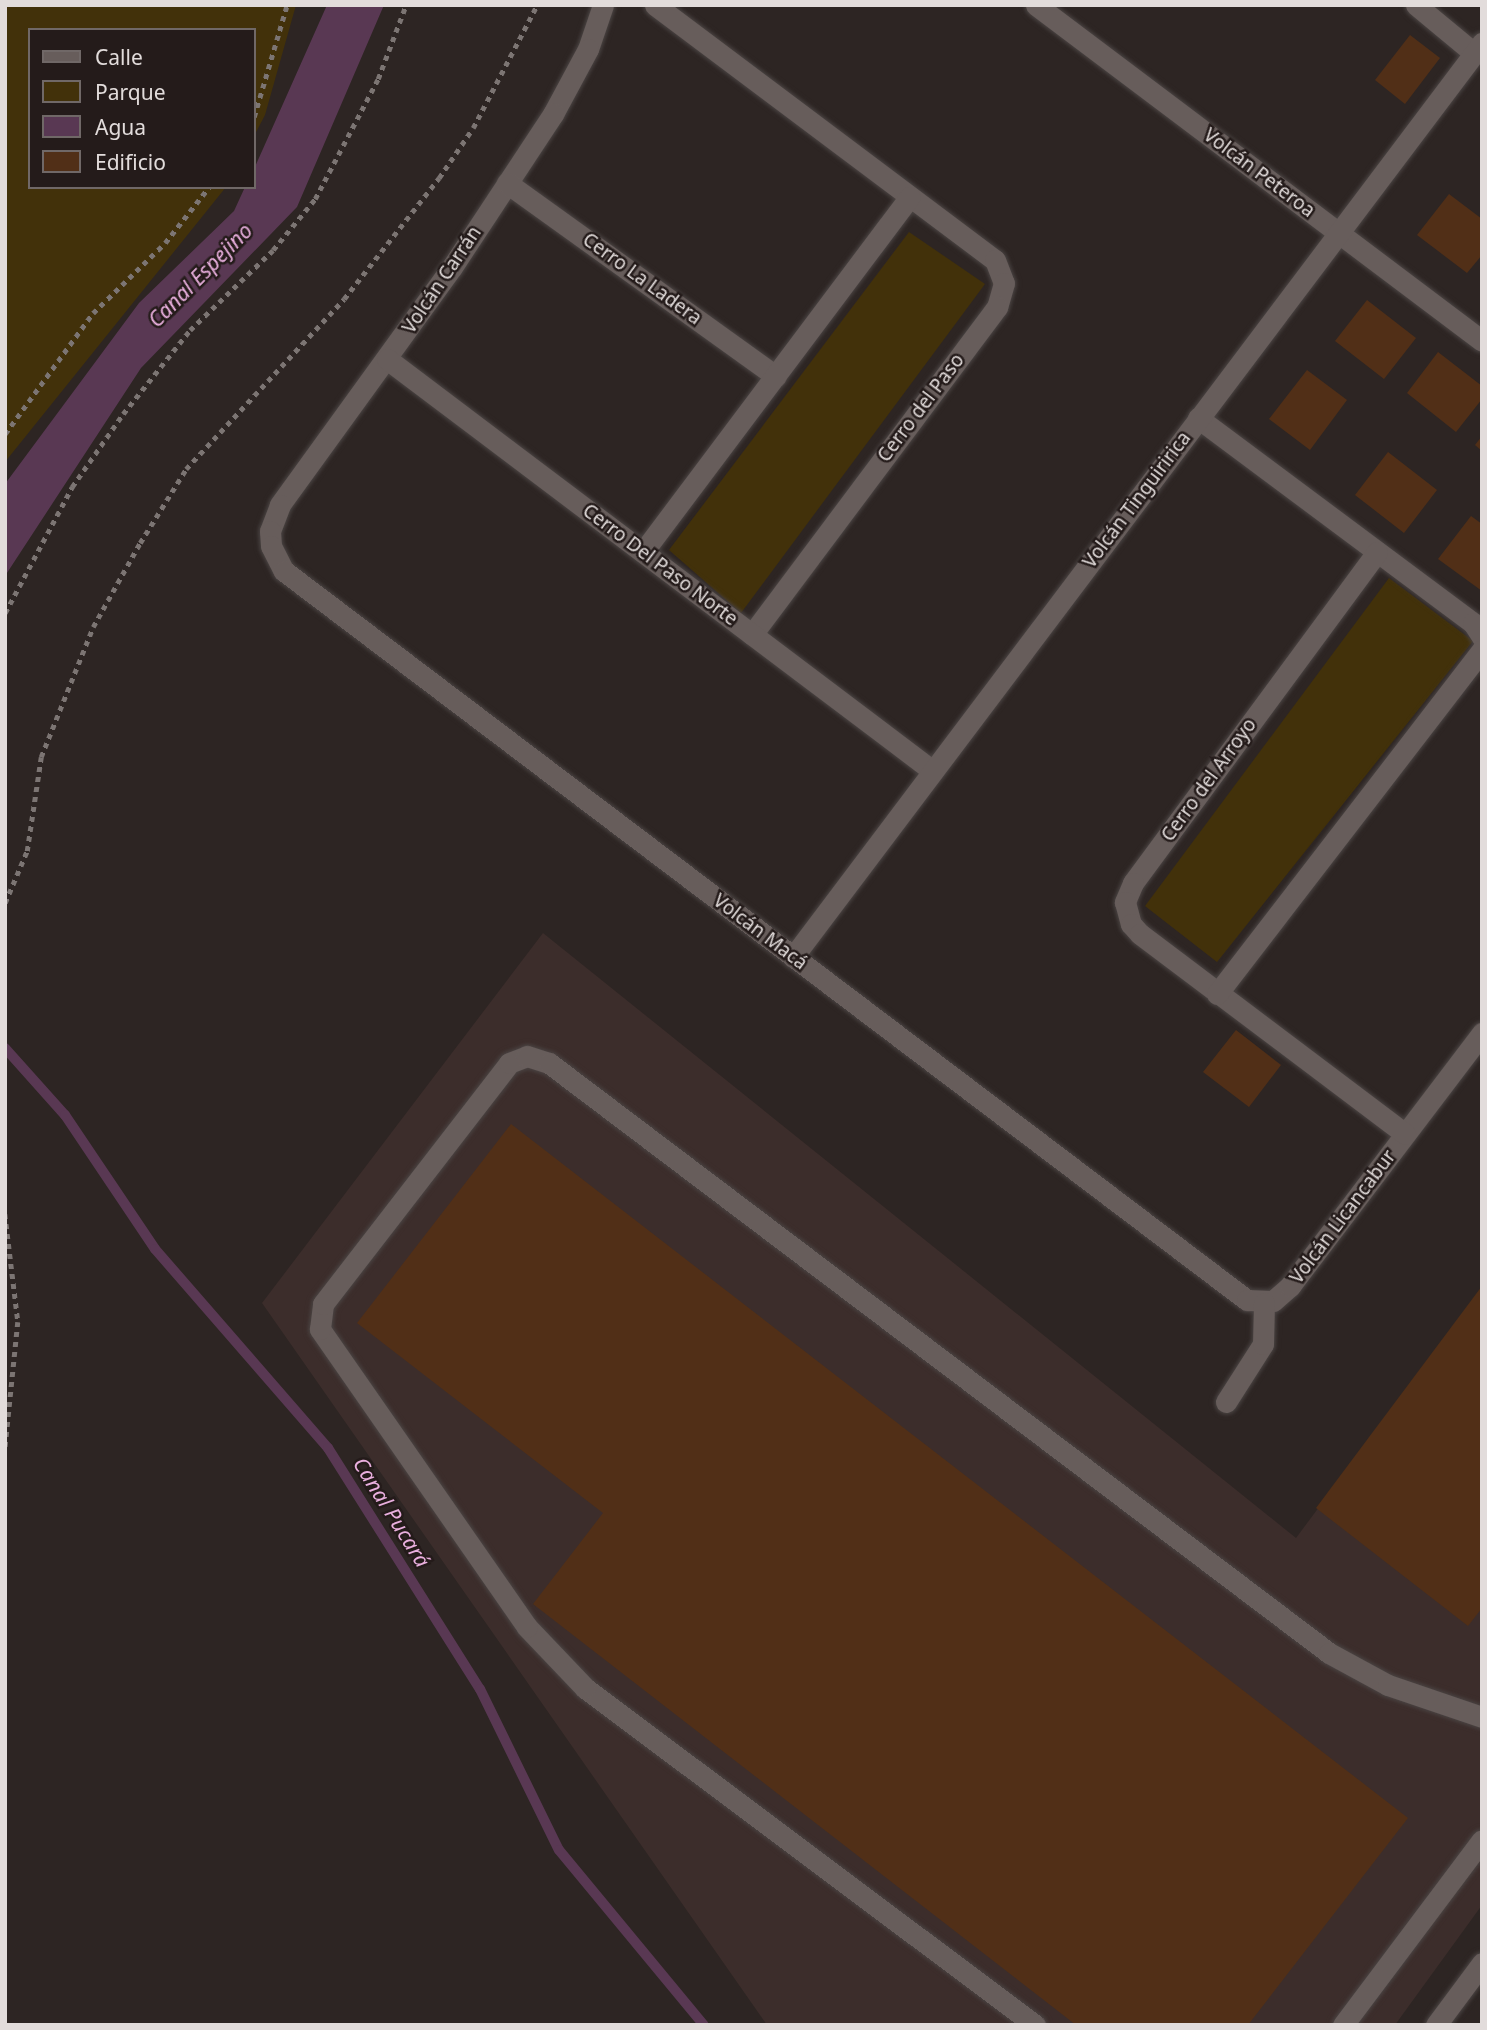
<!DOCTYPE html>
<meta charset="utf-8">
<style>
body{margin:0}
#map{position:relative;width:1487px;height:2030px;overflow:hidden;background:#2d2523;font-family:"Noto Sans",sans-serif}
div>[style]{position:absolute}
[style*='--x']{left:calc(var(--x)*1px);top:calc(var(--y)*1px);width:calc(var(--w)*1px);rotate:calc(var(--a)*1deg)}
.built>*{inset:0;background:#3c2d2b}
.green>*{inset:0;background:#42310a}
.water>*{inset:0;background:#593853}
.stream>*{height:10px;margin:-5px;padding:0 5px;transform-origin:5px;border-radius:5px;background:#593853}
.building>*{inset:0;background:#512f17}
.path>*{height:4.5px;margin-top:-2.25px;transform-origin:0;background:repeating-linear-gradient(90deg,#7c7573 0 5px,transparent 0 10px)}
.roads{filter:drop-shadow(0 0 2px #4a4443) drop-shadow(0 0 2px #4a4443)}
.minor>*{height:21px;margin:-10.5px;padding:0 10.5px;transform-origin:10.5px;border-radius:10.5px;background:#675d5b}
span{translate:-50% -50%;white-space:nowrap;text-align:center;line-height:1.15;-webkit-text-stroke:5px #241b1a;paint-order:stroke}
.street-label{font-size:19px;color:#e2dcdb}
.water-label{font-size:21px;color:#e9afde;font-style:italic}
.frame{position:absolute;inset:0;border:7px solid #e2dcdb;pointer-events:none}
.legend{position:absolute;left:28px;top:28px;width:228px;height:161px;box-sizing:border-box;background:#241b1a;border:2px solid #706867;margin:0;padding:9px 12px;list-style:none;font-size:21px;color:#e2dcdb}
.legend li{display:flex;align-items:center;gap:14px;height:35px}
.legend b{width:35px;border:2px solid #706867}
</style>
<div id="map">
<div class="built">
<div style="clip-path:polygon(543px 933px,1296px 1538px,1482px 1288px,1482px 1905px,1395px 2025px,767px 2025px,262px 1303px)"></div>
</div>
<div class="green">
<div style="clip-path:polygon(5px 5px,296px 5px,265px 115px,254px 136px,254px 30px,30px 30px,30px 187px,226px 187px,5px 462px)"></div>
<div style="clip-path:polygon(909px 232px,985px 284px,741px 613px,669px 550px)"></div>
<div style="clip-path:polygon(1389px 578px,1473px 641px,1217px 962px,1145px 906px)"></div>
</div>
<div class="water">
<div style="clip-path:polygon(327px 5px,384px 5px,297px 207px,141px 368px,5px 576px,5px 484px,139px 303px,234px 211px,245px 187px,254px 187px,254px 169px)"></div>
</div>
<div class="stream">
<div style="--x:5;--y:1048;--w:90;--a:48.2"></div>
<div style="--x:65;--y:1115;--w:161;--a:56.1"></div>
<div style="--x:155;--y:1249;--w:264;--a:49"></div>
<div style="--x:328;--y:1448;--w:285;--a:57.8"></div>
<div style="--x:480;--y:1689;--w:179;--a:63.9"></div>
<div style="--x:559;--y:1850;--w:227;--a:50.4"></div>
</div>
<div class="building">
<div style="clip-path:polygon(1410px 35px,1440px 58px,1405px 104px,1375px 80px)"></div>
<div style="clip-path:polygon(1449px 194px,1482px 219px,1482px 255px,1467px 273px,1417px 235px)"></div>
<div style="clip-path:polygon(1367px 300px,1416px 338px,1384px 379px,1335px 341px)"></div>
<div style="clip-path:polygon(1438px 352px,1482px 386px,1482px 399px,1456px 432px,1407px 393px)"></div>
<div style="clip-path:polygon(1307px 370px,1347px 400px,1310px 450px,1269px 419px)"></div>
<div style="clip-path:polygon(1482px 436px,1482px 451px,1475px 445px)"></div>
<div style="clip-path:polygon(1388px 452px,1437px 490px,1404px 533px,1355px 495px)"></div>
<div style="clip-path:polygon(1471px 516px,1482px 524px,1482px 591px,1438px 559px)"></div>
<div style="clip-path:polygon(1236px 1030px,1281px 1065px,1249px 1107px,1203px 1072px)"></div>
<div style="clip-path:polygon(511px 1124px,1408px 1818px,1248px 2025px,1076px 2025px,533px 1604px,603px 1513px,357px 1323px)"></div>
<div style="clip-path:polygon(1482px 1286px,1482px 1608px,1468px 1626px,1316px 1508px)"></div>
</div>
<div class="path">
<div style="--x:254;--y:117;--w:117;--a:-73.6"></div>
<div style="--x:5;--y:434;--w:150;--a:-54"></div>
<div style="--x:93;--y:313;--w:100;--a:-44.2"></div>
<div style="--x:165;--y:243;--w:71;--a:-51.8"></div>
<div style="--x:5;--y:613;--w:143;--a:-62"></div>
<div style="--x:72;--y:487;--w:89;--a:-55.1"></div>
<div style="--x:123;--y:414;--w:107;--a:-51.4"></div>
<div style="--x:190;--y:330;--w:115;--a:-43.9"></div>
<div style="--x:273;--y:250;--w:66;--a:-50.5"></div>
<div style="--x:315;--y:199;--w:136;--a:-62.3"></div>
<div style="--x:378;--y:79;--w:79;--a:-69.3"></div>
<div style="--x:5;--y:903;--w:56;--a:-67.1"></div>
<div style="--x:27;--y:851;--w:95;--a:-81.5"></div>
<div style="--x:41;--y:757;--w:140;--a:-68.2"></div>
<div style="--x:93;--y:627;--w:96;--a:-60.8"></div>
<div style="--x:140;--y:543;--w:87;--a:-58.1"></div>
<div style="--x:186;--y:469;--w:232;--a:-47.1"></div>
<div style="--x:344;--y:299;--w:154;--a:-51.9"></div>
<div style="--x:439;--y:178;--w:60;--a:-55.8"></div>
<div style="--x:473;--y:128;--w:139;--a:-62.5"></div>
<div style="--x:5;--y:1214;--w:109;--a:83.1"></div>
<div style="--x:18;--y:1322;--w:128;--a:95.8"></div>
</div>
<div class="roads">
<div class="minor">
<div style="--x:603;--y:5;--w:46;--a:108.8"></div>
<div style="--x:588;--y:49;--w:74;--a:118.3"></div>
<div style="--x:553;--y:114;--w:183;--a:123.4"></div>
<div style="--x:452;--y:267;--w:294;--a:125.9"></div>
<div style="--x:280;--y:505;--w:28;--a:111"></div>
<div style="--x:270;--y:531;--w:15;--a:86"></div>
<div style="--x:271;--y:546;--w:28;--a:63"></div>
<div style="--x:284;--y:571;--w:1208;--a:37.13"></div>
<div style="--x:1247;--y:1300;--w:26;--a:2"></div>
<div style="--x:1273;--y:1301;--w:23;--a:-41"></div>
<div style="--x:1290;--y:1286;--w:318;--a:-52.8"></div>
<div style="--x:655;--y:5;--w:425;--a:36.9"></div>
<div style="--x:995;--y:260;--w:25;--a:69"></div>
<div style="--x:1004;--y:283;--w:25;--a:106"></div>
<div style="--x:997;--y:307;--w:409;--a:126.8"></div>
<div style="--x:1036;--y:5;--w:558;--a:36.99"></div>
<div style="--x:1416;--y:5;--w:75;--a:39.6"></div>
<div style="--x:507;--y:183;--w:331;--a:35.7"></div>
<div style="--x:387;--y:359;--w:684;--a:37.04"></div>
<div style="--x:1198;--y:418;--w:343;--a:36.7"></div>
<div style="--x:1473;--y:623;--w:17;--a:57"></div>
<div style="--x:643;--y:552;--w:444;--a:-53.1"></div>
<div style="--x:1377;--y:552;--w:411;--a:126.4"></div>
<div style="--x:1133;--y:883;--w:21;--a:113"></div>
<div style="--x:1125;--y:902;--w:23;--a:75"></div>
<div style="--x:1131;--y:924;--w:13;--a:48"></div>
<div style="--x:1140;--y:934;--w:332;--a:37"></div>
<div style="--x:793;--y:957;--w:1145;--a:-52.99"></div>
<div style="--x:1217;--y:994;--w:434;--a:-52.4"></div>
<div style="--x:1226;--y:1402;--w:69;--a:-57.5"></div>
<div style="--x:1263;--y:1344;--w:41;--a:-88.6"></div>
<div style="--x:1035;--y:2025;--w:562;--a:-143.17"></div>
<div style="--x:585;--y:1688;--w:84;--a:-133.6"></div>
<div style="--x:527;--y:1627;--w:363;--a:-124.8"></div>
<div style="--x:320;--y:1329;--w:25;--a:-83"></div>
<div style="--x:323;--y:1304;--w:304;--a:-52.3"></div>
<div style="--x:509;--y:1063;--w:19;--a:-21"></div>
<div style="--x:527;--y:1056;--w:23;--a:18"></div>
<div style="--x:549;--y:1063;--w:978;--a:37.1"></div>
<div style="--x:1329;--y:1653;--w:67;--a:28.5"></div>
<div style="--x:1388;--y:1685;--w:99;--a:18.8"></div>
<div style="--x:1343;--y:2025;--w:231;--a:-53.1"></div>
<div style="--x:1436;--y:2025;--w:77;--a:-53.4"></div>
</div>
</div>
<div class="street-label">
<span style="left:1259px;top:173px;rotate:37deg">Volcán Peteroa</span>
<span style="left:642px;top:279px;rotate:36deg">Cerro La Ladera</span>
<span style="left:442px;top:280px;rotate:-56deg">Volcán Carrán</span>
<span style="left:921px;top:408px;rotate:-53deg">Cerro del Paso</span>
<span style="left:1137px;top:500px;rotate:-53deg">Volcán Tinguiririca</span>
<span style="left:660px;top:565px;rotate:37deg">Cerro Del Paso Norte</span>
<span style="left:1209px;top:780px;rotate:-54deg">Cerro del Arroyo</span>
<span style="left:760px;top:932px;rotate:37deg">Volcán Macá</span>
<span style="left:1343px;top:1217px;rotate:-53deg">Volcán Licancabur</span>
</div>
<div class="water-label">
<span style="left:200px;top:275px;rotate:-45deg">Canal Espejino</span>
<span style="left:392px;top:1512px;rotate:58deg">Canal Pucará</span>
</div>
<div class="frame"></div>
<ul class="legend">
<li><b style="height:9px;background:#675d5b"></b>Calle</li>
<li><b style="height:19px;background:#42310a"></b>Parque</li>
<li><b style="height:19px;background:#593853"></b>Agua</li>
<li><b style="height:19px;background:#512f17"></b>Edificio</li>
</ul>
</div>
